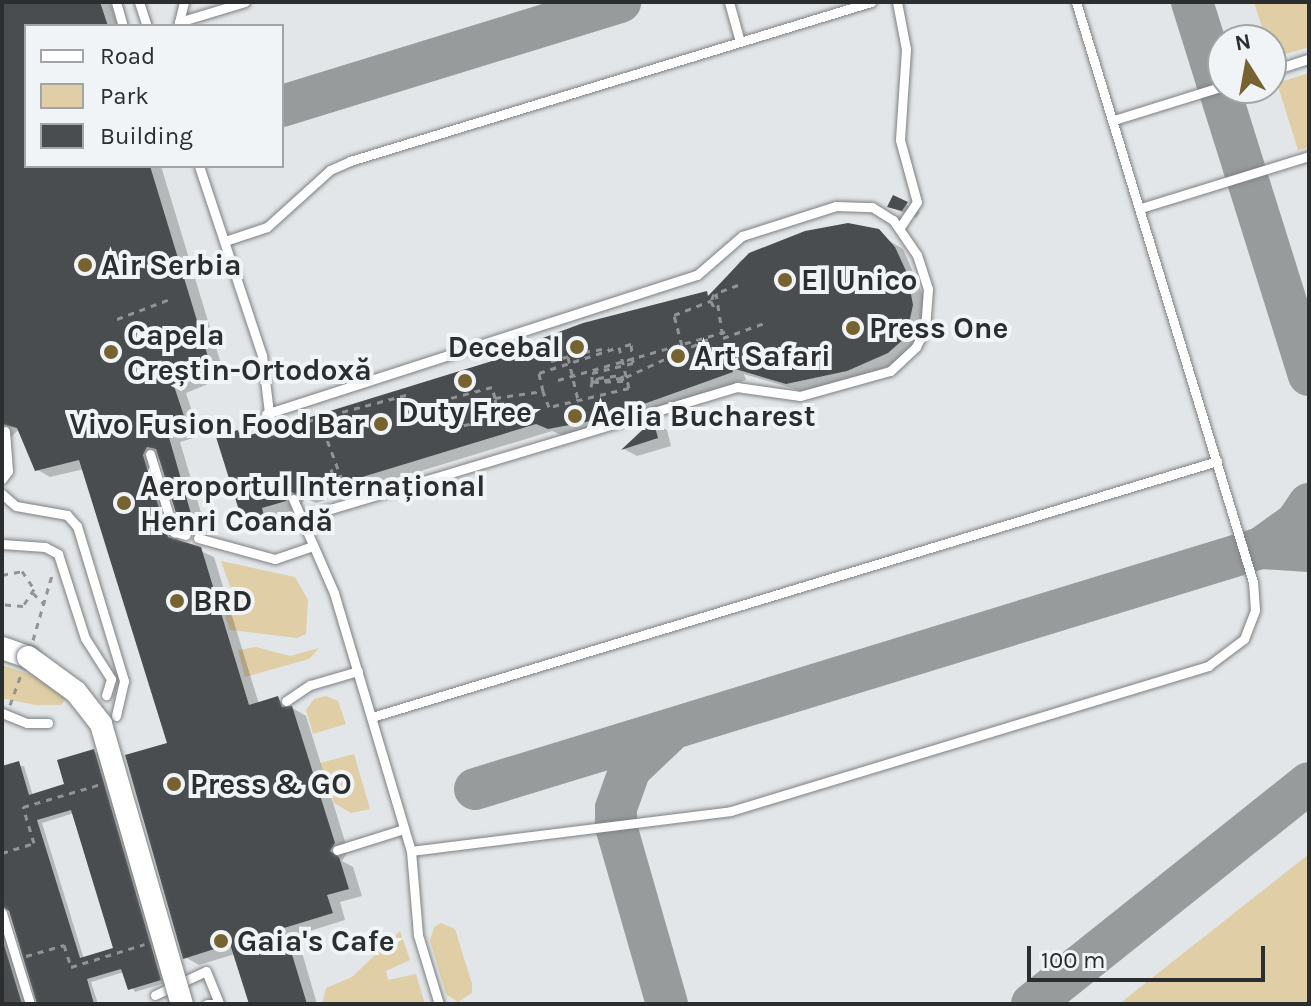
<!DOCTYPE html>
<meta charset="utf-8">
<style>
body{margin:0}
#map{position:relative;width:1311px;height:1006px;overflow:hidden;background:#e3e6e8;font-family:Karla,sans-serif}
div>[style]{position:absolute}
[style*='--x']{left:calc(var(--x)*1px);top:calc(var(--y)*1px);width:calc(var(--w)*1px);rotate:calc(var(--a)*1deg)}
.green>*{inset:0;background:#dfcea6}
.shadow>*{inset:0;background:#0003}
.taxiway>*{height:42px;margin:-21px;padding:0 21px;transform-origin:21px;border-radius:21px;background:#989b9c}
.building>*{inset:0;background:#4a4d4f}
.path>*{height:3px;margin-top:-1.5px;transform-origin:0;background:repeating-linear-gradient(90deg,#919395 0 6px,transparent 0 12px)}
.roads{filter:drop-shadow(0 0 2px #7d8082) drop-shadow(0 0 2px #7d8082)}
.service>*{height:9px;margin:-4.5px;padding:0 4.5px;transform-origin:4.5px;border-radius:4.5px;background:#fff}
.tertiary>*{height:22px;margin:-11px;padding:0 11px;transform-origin:11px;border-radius:11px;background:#fff}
.bridges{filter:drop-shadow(0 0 2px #7d8082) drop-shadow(0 0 2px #7d8082)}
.tertiary-bridge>*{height:22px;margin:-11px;padding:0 11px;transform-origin:11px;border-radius:11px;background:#fff}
.dots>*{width:22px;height:22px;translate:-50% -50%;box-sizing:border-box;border:4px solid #f0f4f6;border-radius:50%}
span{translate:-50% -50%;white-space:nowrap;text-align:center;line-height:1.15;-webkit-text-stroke:8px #f0f4f6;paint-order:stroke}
.poi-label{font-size:30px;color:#2c2d2e;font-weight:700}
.left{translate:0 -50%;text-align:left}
.right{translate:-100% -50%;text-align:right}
.frame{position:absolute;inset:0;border:4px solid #2c2d2e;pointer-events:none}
.legend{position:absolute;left:24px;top:24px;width:260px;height:144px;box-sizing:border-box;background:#f0f4f6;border:2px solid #a2a4a6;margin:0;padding:10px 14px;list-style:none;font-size:24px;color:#2c2d2e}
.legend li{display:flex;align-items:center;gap:16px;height:40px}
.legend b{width:40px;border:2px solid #a2a4a6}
.north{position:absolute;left:1207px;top:24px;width:80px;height:80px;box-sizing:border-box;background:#f0f4f6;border:2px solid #a2a4a6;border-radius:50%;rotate:349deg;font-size:22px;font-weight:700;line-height:32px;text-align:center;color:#2c2d2e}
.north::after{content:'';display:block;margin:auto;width:28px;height:36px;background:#776332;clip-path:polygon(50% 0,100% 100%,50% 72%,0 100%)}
.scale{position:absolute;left:1027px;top:946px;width:238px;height:36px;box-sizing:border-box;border:4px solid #2c2d2e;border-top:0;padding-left:10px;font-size:24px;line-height:28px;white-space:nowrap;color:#2c2d2e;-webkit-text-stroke:6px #f0f4f6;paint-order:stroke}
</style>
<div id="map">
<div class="green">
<div style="clip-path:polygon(1254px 2px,1309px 2px,1309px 47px,1272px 58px,1271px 40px,1266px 40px)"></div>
<div style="clip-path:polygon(1309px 73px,1309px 147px,1298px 150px,1277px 83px)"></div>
<div style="clip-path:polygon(221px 561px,295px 577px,308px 600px,306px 634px,297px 638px,230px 630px,224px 613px,238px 609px)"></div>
<div style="clip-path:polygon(256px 647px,290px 656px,319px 648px,309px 659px,245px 677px,238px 650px)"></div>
<div style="clip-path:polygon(2px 665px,44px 679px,66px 699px,61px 705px,35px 705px,2px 698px)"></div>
<div style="clip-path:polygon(326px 696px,338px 701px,346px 724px,313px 734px,306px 710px,314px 699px)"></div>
<div style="clip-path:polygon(354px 754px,370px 809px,351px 813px,334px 803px,320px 763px)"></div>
<div style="clip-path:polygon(1309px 854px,1309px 1004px,1119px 1004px)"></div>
<div style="clip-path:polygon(441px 923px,455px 929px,472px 984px,472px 993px,458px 1002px,446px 994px,430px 941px,434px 927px)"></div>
<div style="clip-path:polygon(400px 931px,410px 960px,386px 971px,388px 980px,416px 974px,425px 1004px,322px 1004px,326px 988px,352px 977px)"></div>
</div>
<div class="shadow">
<div style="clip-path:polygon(110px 2px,118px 26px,26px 26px,26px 166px,161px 166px,225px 377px,186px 393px,200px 436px,180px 442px,208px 536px,182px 524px,160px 456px,156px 465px,180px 542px,214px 557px,259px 704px,277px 699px,306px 716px,348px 851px,342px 861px,353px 867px,362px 896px,340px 902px,345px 920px,297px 935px,317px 1004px,251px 1004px,235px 954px,199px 965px,185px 957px,169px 744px,84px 469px,50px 477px,36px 469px,18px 430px,8px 440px,2px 437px,2px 3px)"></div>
<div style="clip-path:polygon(894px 198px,920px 212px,916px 218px,890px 207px)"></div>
<div style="clip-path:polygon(864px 226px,903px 249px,925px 300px,925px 341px,902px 360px,862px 378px,801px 391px,744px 374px,746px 380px,617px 426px,564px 436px,552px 431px,316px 503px,305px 498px,300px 508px,275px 516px,277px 524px,258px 530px,244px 522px,238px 432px,273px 439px,711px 296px,741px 260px,805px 233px)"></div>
<div style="clip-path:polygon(653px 423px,667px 430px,671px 446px,637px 456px,624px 449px)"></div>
<div style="clip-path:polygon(evenodd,93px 751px,99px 754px,165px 983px,135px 992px,124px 972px,91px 982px,98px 1004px,38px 1004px,10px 909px,2px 914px,2px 768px,24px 766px,33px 796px,66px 786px,93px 751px,74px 813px,116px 950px,84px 959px,42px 823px,74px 813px)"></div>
<div style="clip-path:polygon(2px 926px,26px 1004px,2px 1004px)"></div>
</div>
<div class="taxiway">
<div style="--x:1192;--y:2;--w:391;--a:72.6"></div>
<div style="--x:282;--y:106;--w:354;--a:-17.1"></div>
<div style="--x:1261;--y:548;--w:43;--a:-35.5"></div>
<div style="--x:1296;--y:523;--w:23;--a:-56"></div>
<div style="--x:475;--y:789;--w:822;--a:-17.05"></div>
<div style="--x:1261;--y:548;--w:48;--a:3.6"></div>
<div style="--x:667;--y:1004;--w:185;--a:-106"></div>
<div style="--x:616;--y:826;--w:18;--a:-90"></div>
<div style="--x:616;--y:808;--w:41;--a:-70.3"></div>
<div style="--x:630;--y:769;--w:52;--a:-43.5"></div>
<div style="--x:1032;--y:1004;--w:354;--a:-38.6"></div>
</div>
<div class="building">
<div style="clip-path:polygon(2px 2px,100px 2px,108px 26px,26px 26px,26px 166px,150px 166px,212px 370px,174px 386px,188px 428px,168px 434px,196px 531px,180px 526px,156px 449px,147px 447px,143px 455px,168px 537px,201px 547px,249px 705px,278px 696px,282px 707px,292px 706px,335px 843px,330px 851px,339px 857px,349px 889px,327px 895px,333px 913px,284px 928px,307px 1004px,249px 1004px,230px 944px,183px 959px,125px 755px,167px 743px,79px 460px,35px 471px,17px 428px,2px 424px)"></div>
<div style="clip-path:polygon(893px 195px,908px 202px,902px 211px,887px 207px)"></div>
<div style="clip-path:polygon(848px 223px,879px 229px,895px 247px,907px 273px,913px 305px,908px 328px,913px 331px,888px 353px,847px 371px,786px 384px,732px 368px,733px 372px,602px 419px,548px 429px,536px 424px,300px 496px,291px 492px,286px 501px,262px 508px,264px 516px,243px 523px,216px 437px,238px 430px,240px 438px,264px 431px,273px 436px,278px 427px,515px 354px,532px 342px,583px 323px,707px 291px,708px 296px,749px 253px,805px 231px)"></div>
<div style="clip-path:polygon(653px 420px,658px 438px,621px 450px)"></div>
<div style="clip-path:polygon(evenodd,94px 749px,161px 980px,128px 990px,121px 969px,87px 979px,94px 1004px,37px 1004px,9px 911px,2px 906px,2px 766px,19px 761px,29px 795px,64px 784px,57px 760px,94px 749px,71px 810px,113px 948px,80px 958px,37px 820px,71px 810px)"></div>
<div style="clip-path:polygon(2px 938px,22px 1004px,2px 1004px)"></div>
</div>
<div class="path">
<div style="--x:738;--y:285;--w:23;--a:160"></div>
<div style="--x:716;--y:293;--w:46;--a:81.2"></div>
<div style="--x:723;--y:338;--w:47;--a:-20"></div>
<div style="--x:714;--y:294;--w:8;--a:113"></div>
<div style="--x:711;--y:301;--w:12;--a:66"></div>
<div style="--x:117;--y:319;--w:57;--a:-20.7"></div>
<div style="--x:578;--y:344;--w:9;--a:77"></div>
<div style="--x:584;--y:352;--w:25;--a:-9"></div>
<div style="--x:568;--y:357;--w:44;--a:76.9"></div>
<div style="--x:685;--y:357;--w:43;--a:-104.7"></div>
<div style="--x:674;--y:315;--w:40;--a:-21"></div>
<div style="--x:551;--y:361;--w:34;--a:-15"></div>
<div style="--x:622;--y:375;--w:6;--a:81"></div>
<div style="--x:623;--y:381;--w:28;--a:178"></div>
<div style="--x:595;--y:382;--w:5;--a:-53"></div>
<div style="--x:598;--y:378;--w:24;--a:-7"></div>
<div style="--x:558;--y:380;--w:177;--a:-16.1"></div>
<div style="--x:592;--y:382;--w:9;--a:-90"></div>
<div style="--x:592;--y:373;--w:42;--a:-13.7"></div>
<div style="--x:633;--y:363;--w:19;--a:-96"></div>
<div style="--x:631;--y:344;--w:11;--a:165"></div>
<div style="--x:591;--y:387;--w:5;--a:-79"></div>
<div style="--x:592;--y:382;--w:34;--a:-8"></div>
<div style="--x:626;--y:377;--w:93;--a:-24.9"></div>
<div style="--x:495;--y:398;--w:11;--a:-105"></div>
<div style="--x:492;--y:387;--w:47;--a:165.1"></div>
<div style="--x:447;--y:399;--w:29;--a:80"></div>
<div style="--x:452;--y:428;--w:47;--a:-13.4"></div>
<div style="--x:498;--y:417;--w:19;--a:-99"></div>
<div style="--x:495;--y:398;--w:49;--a:-8.3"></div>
<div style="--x:543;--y:391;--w:18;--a:-103"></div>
<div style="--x:539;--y:373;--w:84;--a:-18"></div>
<div style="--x:619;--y:347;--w:42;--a:76.3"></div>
<div style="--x:629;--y:388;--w:82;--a:166.6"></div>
<div style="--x:549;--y:407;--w:17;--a:-111"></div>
<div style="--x:329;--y:412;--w:18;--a:74"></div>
<div style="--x:319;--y:418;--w:90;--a:-14.8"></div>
<div style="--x:284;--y:427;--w:36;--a:-14"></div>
<div style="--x:319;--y:418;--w:63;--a:69.6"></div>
<div style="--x:341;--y:477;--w:41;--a:161.6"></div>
<div style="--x:331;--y:469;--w:13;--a:72"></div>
<div style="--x:2;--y:575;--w:20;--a:-11"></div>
<div style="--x:22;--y:571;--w:22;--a:56"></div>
<div style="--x:34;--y:589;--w:20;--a:123"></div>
<div style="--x:23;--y:606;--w:21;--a:-175"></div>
<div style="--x:33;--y:593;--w:16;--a:45"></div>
<div style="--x:33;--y:640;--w:68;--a:-73.7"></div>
<div style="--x:10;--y:705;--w:33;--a:-70"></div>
<div style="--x:2;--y:853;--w:34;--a:-17"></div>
<div style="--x:34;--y:843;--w:38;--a:-107"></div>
<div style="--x:23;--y:807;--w:81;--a:-16.4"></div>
<div style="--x:26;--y:956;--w:40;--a:-16"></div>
<div style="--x:64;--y:945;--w:23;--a:72"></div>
<div style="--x:71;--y:967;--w:77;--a:-17.3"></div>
</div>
<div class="roads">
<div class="service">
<div style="--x:116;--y:2;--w:25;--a:74"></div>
<div style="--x:139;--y:2;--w:25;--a:72"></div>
<div style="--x:729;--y:2;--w:41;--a:74.6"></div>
<div style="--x:897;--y:2;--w:48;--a:79.2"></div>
<div style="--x:906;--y:49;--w:91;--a:93.8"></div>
<div style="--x:900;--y:140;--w:64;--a:74.7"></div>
<div style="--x:917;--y:202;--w:30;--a:124"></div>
<div style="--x:179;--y:22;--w:69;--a:-16.9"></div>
<div style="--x:178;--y:26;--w:25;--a:-76"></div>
<div style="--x:1271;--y:71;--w:40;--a:-18"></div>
<div style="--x:1114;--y:120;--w:114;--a:-17.3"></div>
<div style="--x:199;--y:166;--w:199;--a:71.6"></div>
<div style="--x:262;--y:355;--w:75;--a:83.1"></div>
<div style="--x:1141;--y:208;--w:176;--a:-17.2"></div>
<div style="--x:225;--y:241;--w:44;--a:-18.4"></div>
<div style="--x:267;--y:227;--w:85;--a:-42.1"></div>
<div style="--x:330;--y:170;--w:22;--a:-24"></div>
<div style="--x:350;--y:161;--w:545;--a:-16.97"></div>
<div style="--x:266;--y:414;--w:453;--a:-17.9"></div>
<div style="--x:697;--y:275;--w:60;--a:-40.9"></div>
<div style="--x:742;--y:236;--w:99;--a:-17.7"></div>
<div style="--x:836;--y:206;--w:36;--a:2"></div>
<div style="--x:872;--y:207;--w:25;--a:32"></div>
<div style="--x:893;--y:220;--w:42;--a:55.6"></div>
<div style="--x:917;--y:255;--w:36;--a:72"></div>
<div style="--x:928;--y:289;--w:40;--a:94.3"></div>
<div style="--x:925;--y:329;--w:20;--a:117"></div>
<div style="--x:916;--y:347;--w:35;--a:137"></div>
<div style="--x:890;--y:371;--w:93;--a:164.5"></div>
<div style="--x:800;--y:396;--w:64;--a:-171.9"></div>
<div style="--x:737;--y:387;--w:457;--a:163.3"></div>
<div style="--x:150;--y:454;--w:82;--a:72.9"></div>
<div style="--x:174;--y:532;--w:12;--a:14"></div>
<div style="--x:2;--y:479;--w:10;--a:-53"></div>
<div style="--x:8;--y:471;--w:40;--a:-94.3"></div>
<div style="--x:2;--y:494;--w:18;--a:41"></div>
<div style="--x:16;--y:506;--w:52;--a:10"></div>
<div style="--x:67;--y:515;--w:15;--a:48"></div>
<div style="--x:77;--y:526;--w:162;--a:73.1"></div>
<div style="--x:124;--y:681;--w:36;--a:103"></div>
<div style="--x:293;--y:499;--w:103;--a:66.4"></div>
<div style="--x:334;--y:593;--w:269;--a:73.4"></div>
<div style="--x:411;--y:851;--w:84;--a:85.2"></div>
<div style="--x:418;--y:935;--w:72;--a:73.1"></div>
<div style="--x:198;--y:538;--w:80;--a:15.3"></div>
<div style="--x:275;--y:559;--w:40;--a:-18.9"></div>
<div style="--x:2;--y:544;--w:43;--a:4"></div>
<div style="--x:45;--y:547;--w:15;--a:28"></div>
<div style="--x:58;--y:554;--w:88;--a:72.2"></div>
<div style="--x:85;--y:638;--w:49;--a:57.6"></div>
<div style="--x:111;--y:679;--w:17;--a:107"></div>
<div style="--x:286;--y:701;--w:29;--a:-34"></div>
<div style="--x:310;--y:685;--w:50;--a:-16.3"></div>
<div style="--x:2;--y:713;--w:27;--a:22"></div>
<div style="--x:27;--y:723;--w:21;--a:0"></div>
<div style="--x:372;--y:717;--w:883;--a:-16.85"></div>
<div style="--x:337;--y:850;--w:70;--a:-17.4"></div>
<div style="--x:411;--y:851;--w:322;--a:-7.1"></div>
<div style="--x:731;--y:811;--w:499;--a:-16.9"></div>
<div style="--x:1208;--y:666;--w:45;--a:-36.9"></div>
<div style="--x:1244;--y:639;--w:31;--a:-69"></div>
<div style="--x:1255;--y:610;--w:28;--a:-94"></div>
<div style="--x:1253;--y:582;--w:606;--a:-106.97"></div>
<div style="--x:2;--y:913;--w:95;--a:72.9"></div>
<div style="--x:155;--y:995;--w:56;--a:-25.2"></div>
<div style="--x:206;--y:971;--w:35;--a:68"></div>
<div style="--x:207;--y:1004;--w:6;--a:0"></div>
</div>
<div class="tertiary">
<div style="--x:2;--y:648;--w:28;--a:19"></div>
</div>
</div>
<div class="bridges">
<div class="tertiary-bridge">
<div style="--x:28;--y:657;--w:59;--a:36.1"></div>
<div style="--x:76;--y:692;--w:41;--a:52"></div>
<div style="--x:101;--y:724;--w:291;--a:73.9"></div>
</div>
</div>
<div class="dots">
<div style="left:85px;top:265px;background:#776332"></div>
<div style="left:785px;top:280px;background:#776332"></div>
<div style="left:853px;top:328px;background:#776332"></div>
<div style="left:577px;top:347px;background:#776332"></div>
<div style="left:111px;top:352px;background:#776332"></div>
<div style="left:678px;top:356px;background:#776332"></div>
<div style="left:465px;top:381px;background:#776332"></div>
<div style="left:575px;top:416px;background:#776332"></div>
<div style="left:381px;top:424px;background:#776332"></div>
<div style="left:124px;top:503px;background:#776332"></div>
<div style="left:177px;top:601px;background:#776332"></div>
<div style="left:174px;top:784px;background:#776332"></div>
<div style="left:221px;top:941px;background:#776332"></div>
</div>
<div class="poi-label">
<span class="left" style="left:101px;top:265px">Air Serbia</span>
<span class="left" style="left:801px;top:280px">El Unico</span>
<span class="left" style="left:869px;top:328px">Press One</span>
<span class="left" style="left:127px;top:352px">Capela<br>Creștin-Ortodoxă</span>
<span class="right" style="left:561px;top:347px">Decebal</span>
<span class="left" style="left:694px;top:356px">Art Safari</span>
<span style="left:465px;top:412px">Duty Free</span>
<span class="left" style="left:591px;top:416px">Aelia Bucharest</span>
<span class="right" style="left:365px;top:424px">Vivo Fusion Food Bar</span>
<span class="left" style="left:140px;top:503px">Aeroportul Internațional<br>Henri Coandă</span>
<span class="left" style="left:193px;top:601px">BRD</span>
<span class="left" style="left:190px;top:784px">Press &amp; GO</span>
<span class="left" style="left:237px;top:941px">Gaia's Cafe</span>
</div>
<div class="frame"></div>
<ul class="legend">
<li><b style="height:10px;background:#fff"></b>Road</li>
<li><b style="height:22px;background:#dfcea6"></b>Park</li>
<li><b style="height:22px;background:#4a4d4f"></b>Building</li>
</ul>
<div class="north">N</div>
<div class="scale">100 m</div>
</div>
